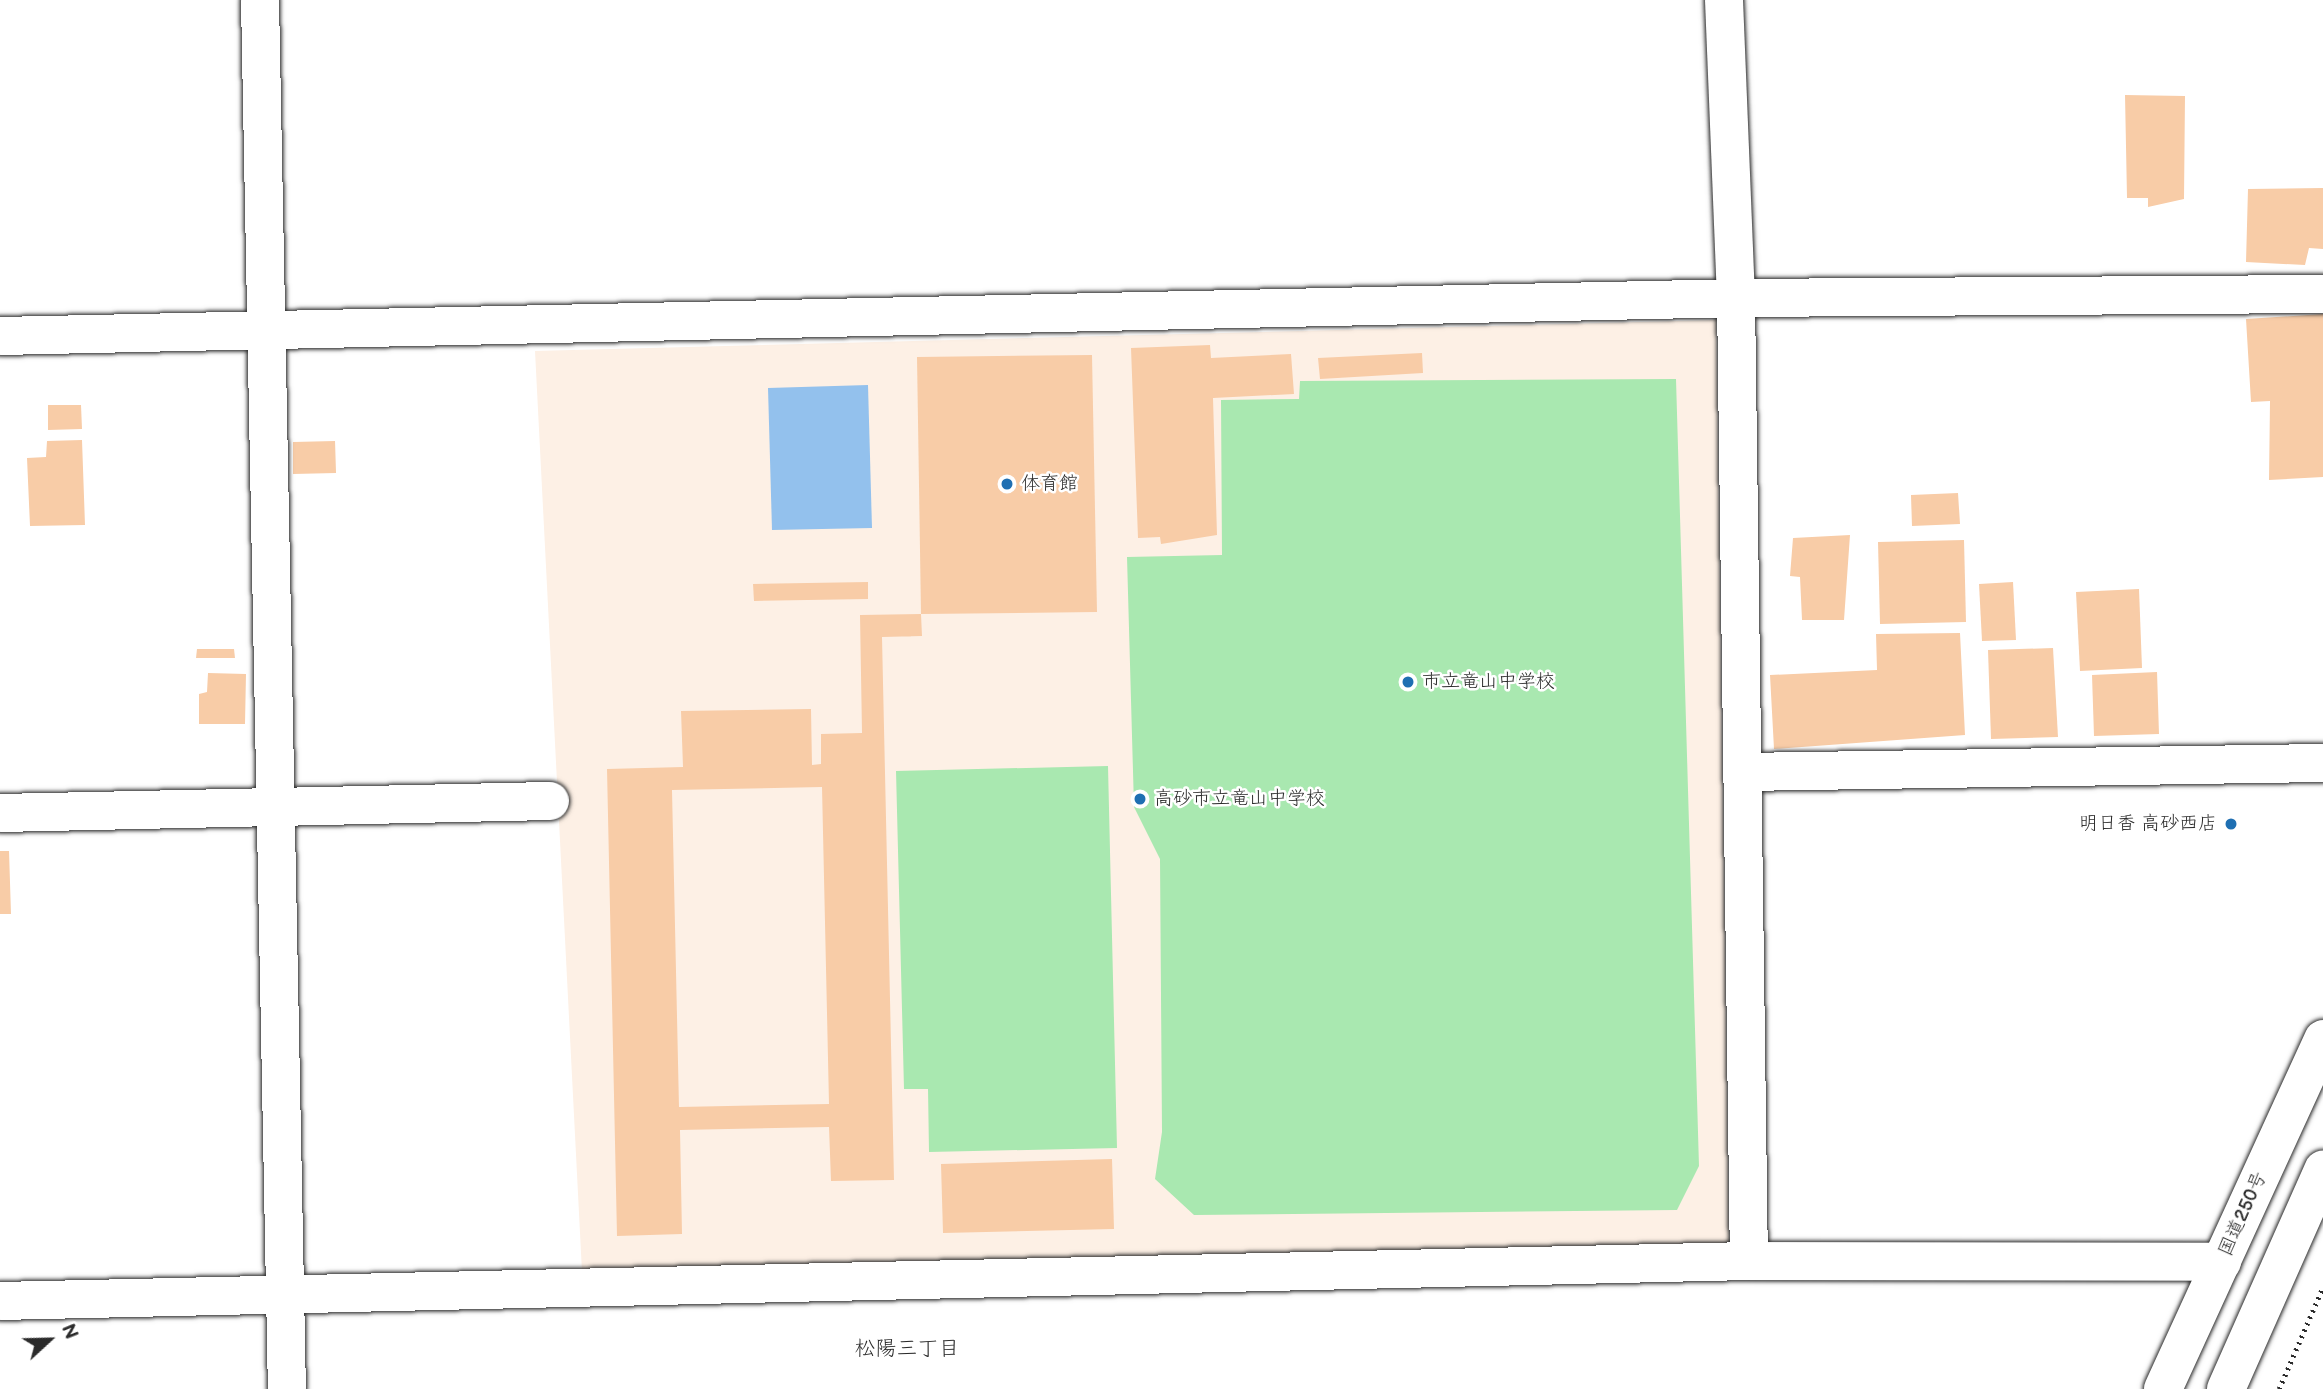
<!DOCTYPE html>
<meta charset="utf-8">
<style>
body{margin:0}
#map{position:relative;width:2323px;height:1389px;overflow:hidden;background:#fff;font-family:"Balsamiq Sans","Klee One",sans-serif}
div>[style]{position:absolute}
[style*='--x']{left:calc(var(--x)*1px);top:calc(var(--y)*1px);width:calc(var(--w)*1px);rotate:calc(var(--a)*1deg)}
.built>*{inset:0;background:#fdf0e5}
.green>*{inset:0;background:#a9e8b0}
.water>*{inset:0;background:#93c1ed}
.building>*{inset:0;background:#f8cca7}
.path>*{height:4.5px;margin-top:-2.25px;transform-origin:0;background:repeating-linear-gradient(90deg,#2b2b2b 0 2px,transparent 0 7px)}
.roads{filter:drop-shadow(0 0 2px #2b2b2b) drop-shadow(0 0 2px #2b2b2b)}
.minor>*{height:38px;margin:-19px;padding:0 19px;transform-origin:19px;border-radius:19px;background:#fff}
.highway>*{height:38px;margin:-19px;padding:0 19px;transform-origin:19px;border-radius:19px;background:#fff}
.dots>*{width:19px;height:19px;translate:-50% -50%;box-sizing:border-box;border:4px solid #fff;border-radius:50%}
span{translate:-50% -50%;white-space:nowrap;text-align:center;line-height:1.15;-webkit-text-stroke:5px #fff;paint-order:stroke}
.poi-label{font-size:19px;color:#2b2b2b}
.left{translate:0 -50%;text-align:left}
.right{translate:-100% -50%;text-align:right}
.street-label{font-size:19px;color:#2b2b2b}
.neighbourhood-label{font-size:21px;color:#2b2b2b}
.north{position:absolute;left:14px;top:1305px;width:70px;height:70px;-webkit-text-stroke:5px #fff;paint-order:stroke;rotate:68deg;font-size:19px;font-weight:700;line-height:28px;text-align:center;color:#2b2b2b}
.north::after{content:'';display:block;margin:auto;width:24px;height:32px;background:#2b2b2b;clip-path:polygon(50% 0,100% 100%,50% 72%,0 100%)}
</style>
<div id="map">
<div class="built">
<div style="clip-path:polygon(1716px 320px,1729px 1247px,582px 1272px,535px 351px)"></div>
</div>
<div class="green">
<div style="clip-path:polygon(1676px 379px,1699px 1166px,1677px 1210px,1194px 1215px,1155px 1179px,1162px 1132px,1160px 859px,1134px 807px,1127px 557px,1222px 555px,1221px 400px,1299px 399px,1300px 381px)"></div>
<div style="clip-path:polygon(1108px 766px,1117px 1148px,929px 1152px,928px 1089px,904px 1089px,896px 771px)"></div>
</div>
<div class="water">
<div style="clip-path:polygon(868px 385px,872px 528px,772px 530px,768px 388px)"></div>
</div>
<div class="building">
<div style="clip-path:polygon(2125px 95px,2185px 96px,2184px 199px,2148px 207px,2148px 198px,2127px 198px)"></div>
<div style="clip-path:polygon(2323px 188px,2323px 249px,2309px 248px,2305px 265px,2246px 262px,2248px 189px)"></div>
<div style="clip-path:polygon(2323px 314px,2323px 477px,2269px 480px,2270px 401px,2251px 402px,2246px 319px)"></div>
<div style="clip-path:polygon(1210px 345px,1211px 358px,1291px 354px,1294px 394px,1213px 398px,1217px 535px,1161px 544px,1160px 537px,1138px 538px,1131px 348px)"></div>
<div style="clip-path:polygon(1422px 353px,1423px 373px,1320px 379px,1318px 358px)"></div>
<div style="clip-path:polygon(1092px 355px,1097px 612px,921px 614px,917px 357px)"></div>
<div style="clip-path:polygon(48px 405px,81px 405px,82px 429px,48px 430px)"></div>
<div style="clip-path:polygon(82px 440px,85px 525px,30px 526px,27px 458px,46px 457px,47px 441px)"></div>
<div style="clip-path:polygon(335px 441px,336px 473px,293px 474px,293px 442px)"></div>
<div style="clip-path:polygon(1958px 493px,1960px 524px,1912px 526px,1911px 495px)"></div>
<div style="clip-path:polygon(1850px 535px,1844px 620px,1802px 620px,1800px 577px,1790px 576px,1793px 538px)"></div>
<div style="clip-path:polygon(1964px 540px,1966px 622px,1880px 624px,1878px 542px)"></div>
<div style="clip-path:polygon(868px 582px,868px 599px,754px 601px,753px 584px)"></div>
<div style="clip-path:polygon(2013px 582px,2016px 640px,1982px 641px,1979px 584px)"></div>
<div style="clip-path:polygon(2139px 589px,2142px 668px,2080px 671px,2076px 592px)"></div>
<div style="clip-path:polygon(evenodd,921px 614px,922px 636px,882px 637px,894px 1180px,831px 1181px,829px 1127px,680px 1130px,682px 1234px,617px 1236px,607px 769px,683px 767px,681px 711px,811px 709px,812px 765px,821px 764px,821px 734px,862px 733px,860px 615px,921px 614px,822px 787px,829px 1104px,679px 1107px,672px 790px,822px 787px)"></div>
<div style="clip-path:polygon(1960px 633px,1965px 735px,1774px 749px,1770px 675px,1877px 670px,1876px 634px)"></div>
<div style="clip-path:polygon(2053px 648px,2058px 737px,1991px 739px,1988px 650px)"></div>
<div style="clip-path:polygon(197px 649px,234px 649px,235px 658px,196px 658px)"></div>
<div style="clip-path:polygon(2157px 672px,2159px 734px,2094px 736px,2092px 675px)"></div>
<div style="clip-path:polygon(208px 673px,246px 674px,245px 724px,199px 724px,199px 694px,207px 692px)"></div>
<div style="clip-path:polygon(0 851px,9px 851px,11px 914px,0 914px)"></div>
<div style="clip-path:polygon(1112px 1159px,1114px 1229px,943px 1233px,941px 1164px)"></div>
</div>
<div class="path">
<div style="--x:2279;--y:1389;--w:111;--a:-66.7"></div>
</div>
<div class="roads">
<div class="minor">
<div style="--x:260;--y:0;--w:1389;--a:88.89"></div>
<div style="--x:1724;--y:0;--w:298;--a:87.7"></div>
<div style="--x:1736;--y:298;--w:963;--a:89.23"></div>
<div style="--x:0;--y:336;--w:1736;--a:-1.25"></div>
<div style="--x:1736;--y:298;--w:587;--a:-0.39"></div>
<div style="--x:1742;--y:772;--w:581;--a:-0.89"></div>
<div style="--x:0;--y:813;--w:550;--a:-1.25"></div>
<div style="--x:0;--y:1301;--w:1749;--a:-1.31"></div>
<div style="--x:1749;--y:1261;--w:473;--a:0.1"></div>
</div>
<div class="highway">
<div style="--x:2163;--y:1389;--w:385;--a:-65.4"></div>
<div style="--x:2226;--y:1389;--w:240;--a:-66.1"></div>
</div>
</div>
<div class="dots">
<div style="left:1007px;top:484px;background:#1f6fb2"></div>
<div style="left:1408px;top:682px;background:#1f6fb2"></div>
<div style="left:1140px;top:799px;background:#1f6fb2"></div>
<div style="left:2231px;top:824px;background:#1f6fb2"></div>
</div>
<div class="poi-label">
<span class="left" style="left:1021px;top:484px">体育館</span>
<span class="left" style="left:1422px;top:682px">市立竜山中学校</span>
<span class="left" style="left:1154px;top:799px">高砂市立竜山中学校</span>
<span class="right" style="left:2217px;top:824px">明日香 高砂西店</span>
</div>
<div class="street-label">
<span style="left:2243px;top:1214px;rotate:-66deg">国道250号</span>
</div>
<div class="neighbourhood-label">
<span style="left:907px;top:1349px">松陽三丁目</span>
</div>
<div class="north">N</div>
</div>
